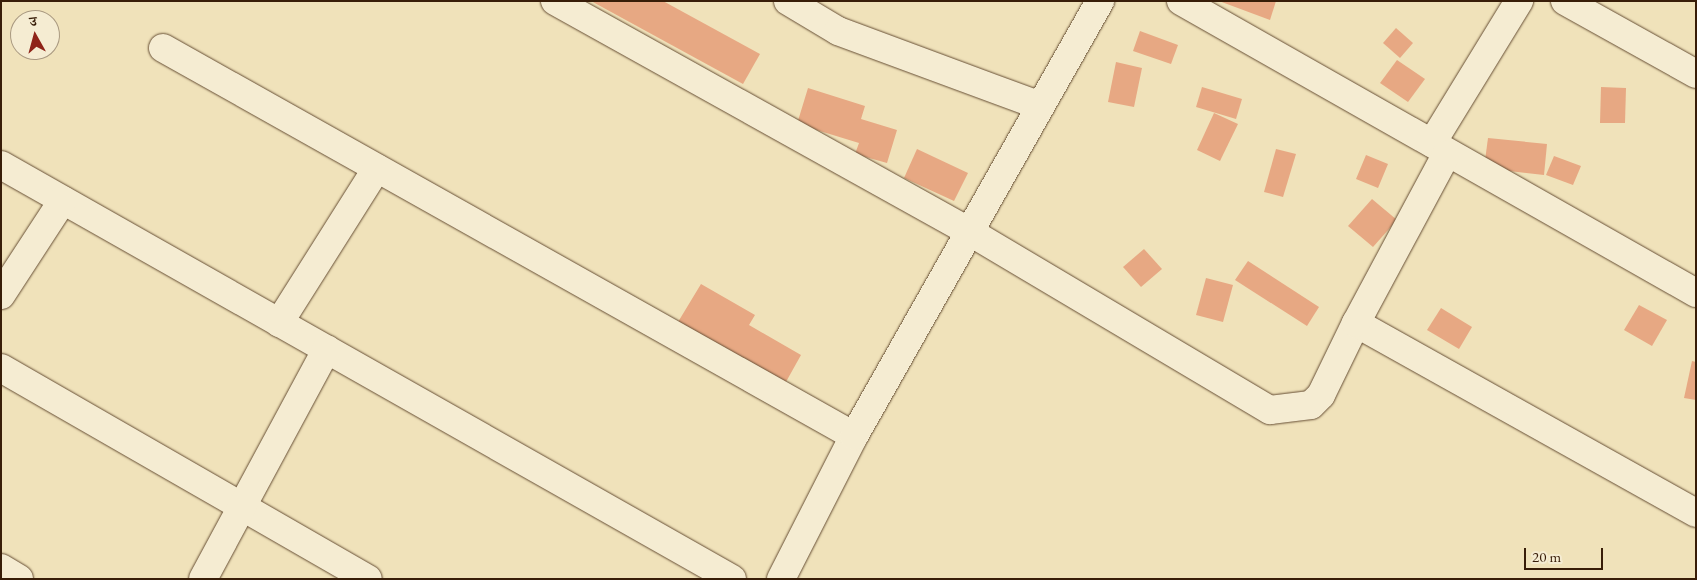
<!DOCTYPE html>
<meta charset="utf-8">
<style>
body{margin:0}
#map{position:relative;width:1697px;height:580px;overflow:hidden;background:#f0e2ba;font-family:"EB Garamond","Noto Serif Devanagari",serif}
div>[style]{position:absolute}
[style*='--x']{left:calc(var(--x)*1px);top:calc(var(--y)*1px);width:calc(var(--w)*1px);rotate:calc(var(--a)*1deg)}
.building>*{inset:0;background:#e7a883}
.roads{filter:drop-shadow(0 0 1px #664e34) drop-shadow(0 0 1px #664e34)}
.minor>*{height:28px;margin:-14px;padding:0 14px;transform-origin:14px;border-radius:14px;background:#f5ecd2}
span{translate:-50% -50%;white-space:nowrap;text-align:center;line-height:1.15;-webkit-text-stroke:5px #f5ecd2;paint-order:stroke}
.frame{position:absolute;inset:0;border:2px solid #381d08;pointer-events:none}
.north{position:absolute;left:10px;top:10px;width:50px;height:50px;box-sizing:border-box;background:#f5ecd2;border:1px solid #a99981;border-radius:50%;rotate:353deg;font-size:14px;font-weight:700;line-height:20px;text-align:center;color:#381d08}
.north::after{content:'';display:block;margin:auto;width:18px;height:22px;background:#8f2418;clip-path:polygon(50% 0,100% 100%,50% 72%,0 100%)}
.scale{position:absolute;left:1524px;top:548px;width:79px;height:22px;box-sizing:border-box;border:2px solid #381d08;border-top:0;padding-left:6px;font-size:15px;line-height:18px;white-space:nowrap;color:#381d08;-webkit-text-stroke:4px #f5ecd2;paint-order:stroke}
</style>
<div id="map">
<div class="building">
<div style="clip-path:polygon(591px 1px,663px 1px,760px 54px,743px 84px)"></div>
<div style="clip-path:polygon(1219px 1px,1276px 1px,1270px 20px)"></div>
<div style="clip-path:polygon(1396px 28px,1413px 43px,1400px 58px,1383px 43px)"></div>
<div style="clip-path:polygon(1140px 31px,1178px 45px,1171px 64px,1133px 51px)"></div>
<div style="clip-path:polygon(1397px 60px,1425px 79px,1408px 102px,1380px 83px)"></div>
<div style="clip-path:polygon(1116px 62px,1142px 68px,1134px 107px,1108px 102px)"></div>
<div style="clip-path:polygon(1202px 87px,1242px 99px,1236px 119px,1196px 107px)"></div>
<div style="clip-path:polygon(1601px 87px,1626px 88px,1625px 123px,1600px 123px)"></div>
<div style="clip-path:polygon(808px 88px,865px 106px,861px 119px,897px 130px,887px 163px,855px 154px,859px 143px,797px 124px)"></div>
<div style="clip-path:polygon(1214px 113px,1238px 124px,1220px 161px,1197px 150px)"></div>
<div style="clip-path:polygon(1488px 138px,1547px 144px,1544px 175px,1484px 168px)"></div>
<div style="clip-path:polygon(917px 149px,968px 173px,954px 201px,904px 178px)"></div>
<div style="clip-path:polygon(1276px 149px,1296px 154px,1283px 197px,1264px 192px)"></div>
<div style="clip-path:polygon(1366px 155px,1388px 164px,1378px 188px,1356px 179px)"></div>
<div style="clip-path:polygon(1554px 156px,1581px 166px,1573px 185px,1546px 175px)"></div>
<div style="clip-path:polygon(1372px 199px,1397px 220px,1373px 247px,1348px 226px)"></div>
<div style="clip-path:polygon(1144px 249px,1162px 269px,1141px 287px,1123px 267px)"></div>
<div style="clip-path:polygon(1248px 261px,1319px 307px,1307px 326px,1235px 280px)"></div>
<div style="clip-path:polygon(1206px 278px,1233px 285px,1223px 322px,1196px 315px)"></div>
<div style="clip-path:polygon(701px 284px,755px 315px,749px 325px,801px 355px,782px 389px,678px 322px)"></div>
<div style="clip-path:polygon(1639px 305px,1667px 320px,1652px 346px,1624px 330px)"></div>
<div style="clip-path:polygon(1441px 308px,1472px 327px,1459px 349px,1427px 330px)"></div>
<div style="clip-path:polygon(1692px 361px,1696px 362px,1696px 400px,1684px 398px)"></div>
</div>
<div class="roads">
<div class="minor">
<div style="--x:555;--y:1;--w:475;--a:29.1"></div>
<div style="--x:970;--y:232;--w:349;--a:30.7"></div>
<div style="--x:1270;--y:410;--w:41;--a:-7"></div>
<div style="--x:1311;--y:405;--w:14;--a:-45"></div>
<div style="--x:1321;--y:395;--w:80;--a:-64.1"></div>
<div style="--x:1356;--y:323;--w:389;--a:29.2"></div>
<div style="--x:788;--y:1;--w:58;--a:31"></div>
<div style="--x:838;--y:31;--w:216;--a:20.3"></div>
<div style="--x:1181;--y:1;--w:592;--a:29.55"></div>
<div style="--x:1565;--y:1;--w:150;--a:29.1"></div>
<div style="--x:163;--y:48;--w:792;--a:29.31"></div>
<div style="--x:1432;--y:143;--w:167;--a:-58.5"></div>
<div style="--x:1;--y:165;--w:840;--a:29.52"></div>
<div style="--x:1;--y:295;--w:113;--a:-56.9"></div>
<div style="--x:279;--y:323;--w:183;--a:-57.7"></div>
<div style="--x:1356;--y:323;--w:191;--a:-61.8"></div>
<div style="--x:1;--y:368;--w:423;--a:29.9"></div>
<div style="--x:1;--y:568;--w:21;--a:31"></div>
<div style="--x:203;--y:579;--w:261;--a:-61.7"></div>
<div style="--x:781;--y:579;--w:161;--a:-63"></div>
<div style="--x:854;--y:436;--w:500;--a:-60.5"></div>
</div>
</div>
<div class="frame"></div>
<div class="north">उ</div>
<div class="scale">20 m</div>
</div>
